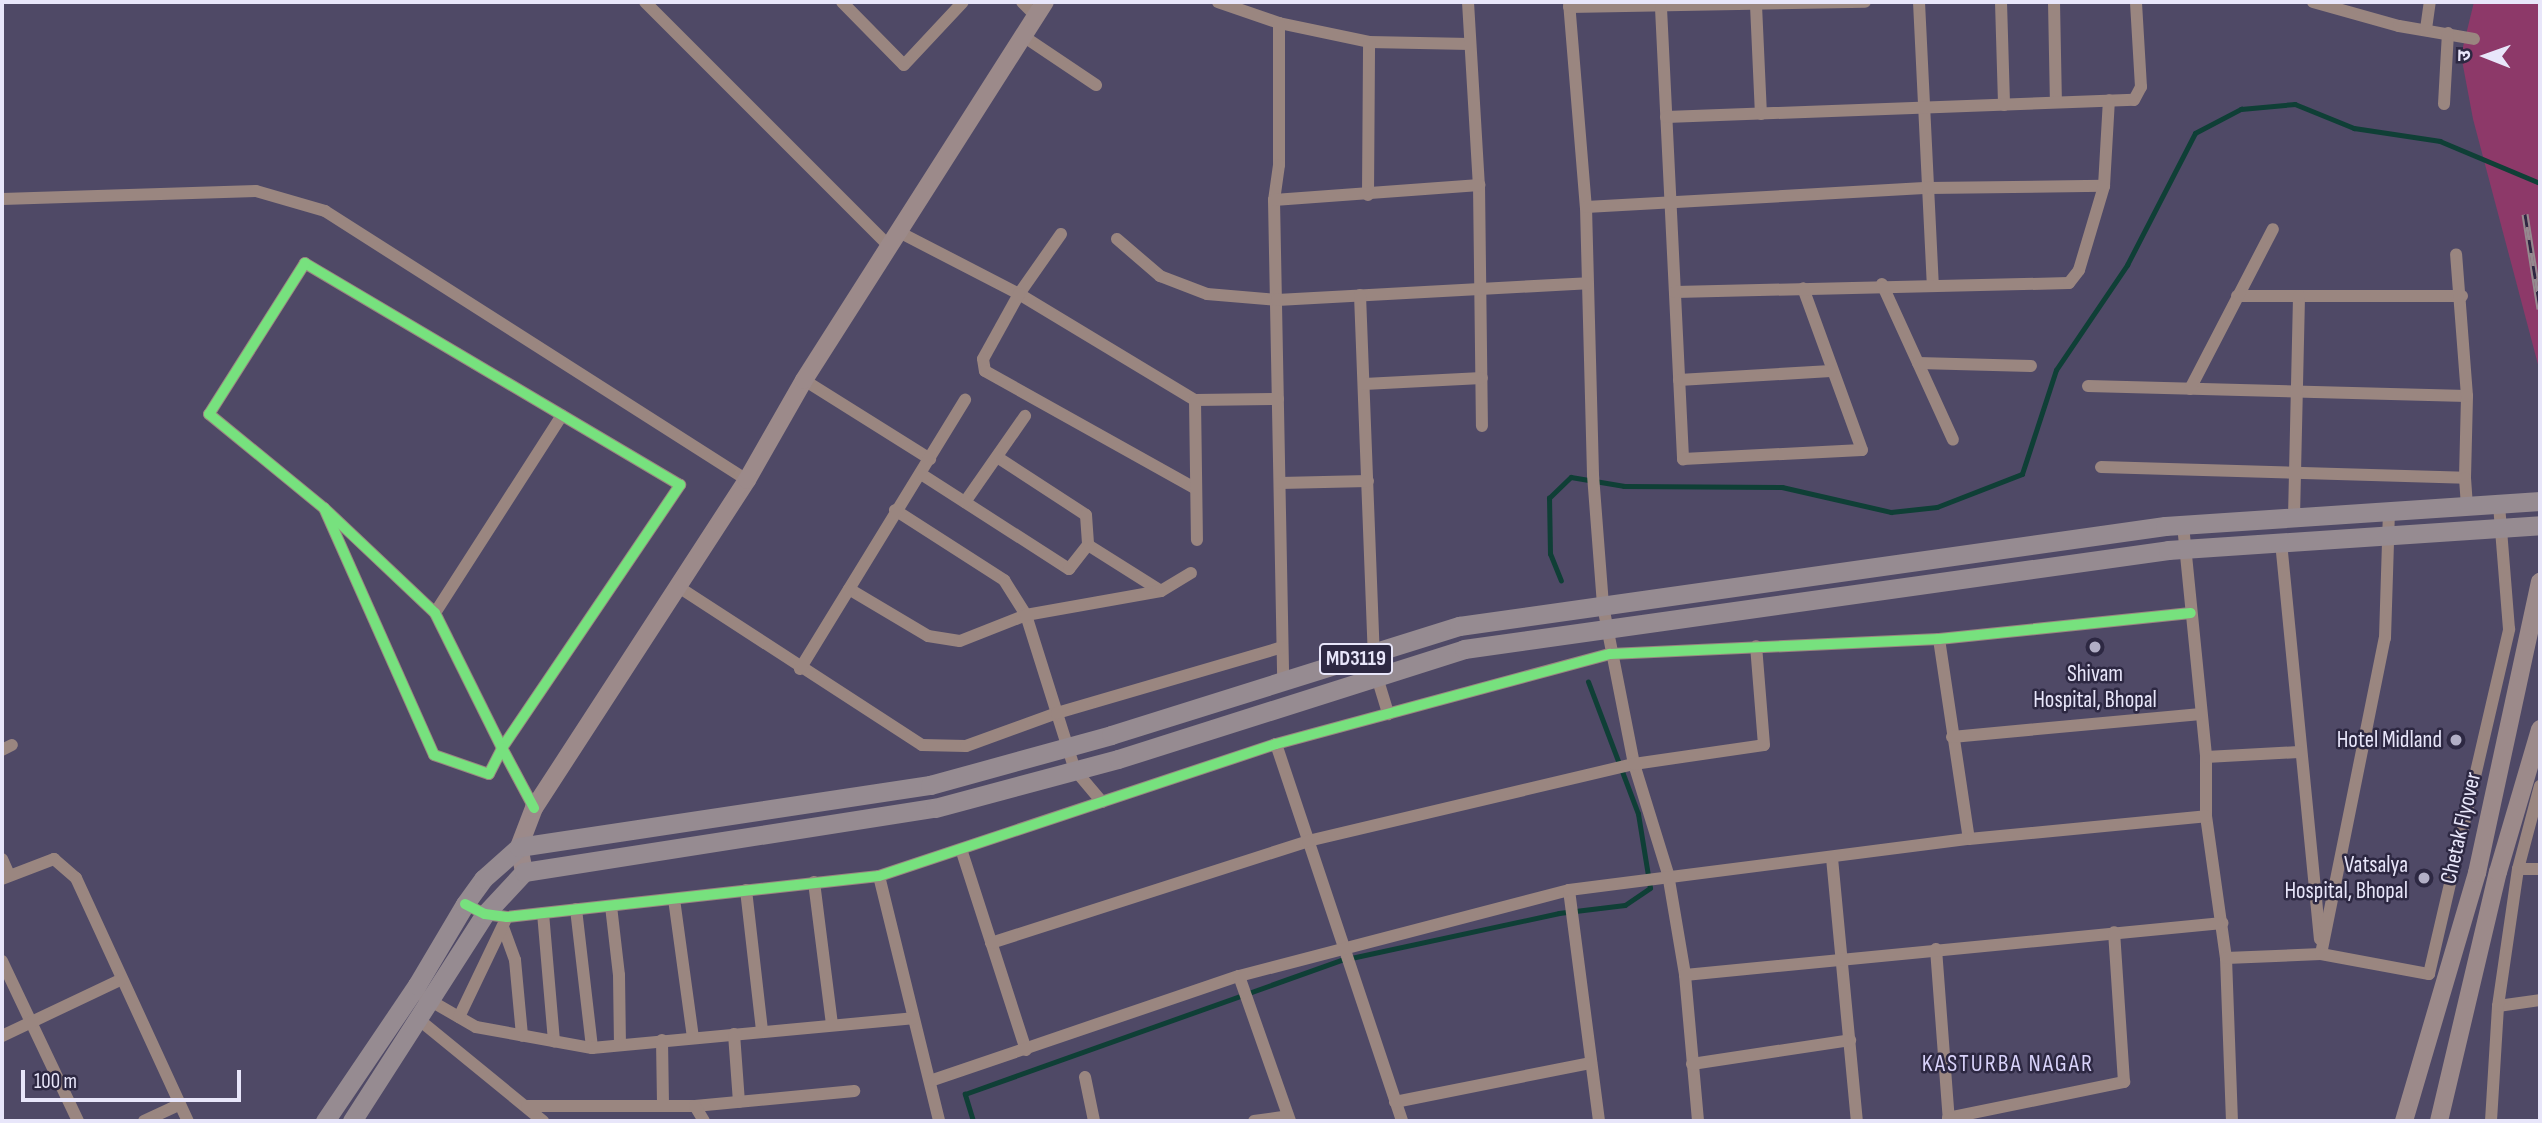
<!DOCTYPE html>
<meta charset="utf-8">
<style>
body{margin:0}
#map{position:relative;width:2542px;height:1123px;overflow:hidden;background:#4f4966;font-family:"Sofia Sans Condensed","Noto Sans Devanagari",sans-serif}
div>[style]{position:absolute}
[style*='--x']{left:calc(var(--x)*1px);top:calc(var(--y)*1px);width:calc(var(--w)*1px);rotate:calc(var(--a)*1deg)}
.green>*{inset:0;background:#8d3969}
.stream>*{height:4.5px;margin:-2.25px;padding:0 2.25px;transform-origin:2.25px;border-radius:2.25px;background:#0f3f36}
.street>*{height:12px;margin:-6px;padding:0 6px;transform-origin:6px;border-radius:6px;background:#9a8680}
.secondary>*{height:18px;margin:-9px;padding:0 9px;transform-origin:9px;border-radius:9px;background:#9c8a8a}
.primary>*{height:19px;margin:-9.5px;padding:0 9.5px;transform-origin:9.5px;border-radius:9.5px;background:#968b91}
.rail>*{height:7px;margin-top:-3.5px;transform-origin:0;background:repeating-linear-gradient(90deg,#2d2842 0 13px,#958a8f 0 26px);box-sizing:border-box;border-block:2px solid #958a8f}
.cycleway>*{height:10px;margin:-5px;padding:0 5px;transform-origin:5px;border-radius:5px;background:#77e17e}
.dots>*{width:19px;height:19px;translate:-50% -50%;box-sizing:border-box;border:4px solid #2d2842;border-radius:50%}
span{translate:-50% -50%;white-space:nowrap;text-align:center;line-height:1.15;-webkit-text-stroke:5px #2d2842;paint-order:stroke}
.shield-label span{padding:2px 5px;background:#2d2842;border:2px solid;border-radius:5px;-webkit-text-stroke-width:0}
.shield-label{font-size:21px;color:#e8e6fa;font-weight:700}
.poi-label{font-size:23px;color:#e8e6fa}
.right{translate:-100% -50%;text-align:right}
.street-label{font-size:23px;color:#e8e6fa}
.neighbourhood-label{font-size:24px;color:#d8d2fa;letter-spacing:2px}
.frame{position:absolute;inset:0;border:4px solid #e8e6fa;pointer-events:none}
.north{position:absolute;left:2451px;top:21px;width:70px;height:70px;-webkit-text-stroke:5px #2d2842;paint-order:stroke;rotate:271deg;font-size:19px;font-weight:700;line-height:28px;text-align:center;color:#e8e6fa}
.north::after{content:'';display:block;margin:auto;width:24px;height:32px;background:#e8e6fa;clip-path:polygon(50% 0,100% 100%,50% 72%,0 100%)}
.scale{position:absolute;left:21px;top:1070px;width:220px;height:32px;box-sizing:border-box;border:4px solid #e8e6fa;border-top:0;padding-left:9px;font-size:21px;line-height:24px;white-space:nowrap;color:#e8e6fa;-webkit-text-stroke:5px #2d2842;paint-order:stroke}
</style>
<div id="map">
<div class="green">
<div style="clip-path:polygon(2474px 2px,2540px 2px,2540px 372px,2473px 119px,2461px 55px)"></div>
</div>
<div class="stream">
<div style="--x:1561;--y:581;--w:29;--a:-112"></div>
<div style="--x:1550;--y:554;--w:56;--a:-91"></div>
<div style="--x:1549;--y:498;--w:30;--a:-44"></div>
<div style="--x:1571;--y:477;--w:54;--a:9.6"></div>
<div style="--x:1624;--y:486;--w:158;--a:0.4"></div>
<div style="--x:1782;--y:487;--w:112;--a:12.9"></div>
<div style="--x:1891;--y:512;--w:46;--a:-6.2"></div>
<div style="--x:1937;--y:507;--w:91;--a:-21.2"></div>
<div style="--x:2022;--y:474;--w:109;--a:-71.9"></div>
<div style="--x:2056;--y:370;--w:127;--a:-55.9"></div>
<div style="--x:2127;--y:265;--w:148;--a:-62.7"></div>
<div style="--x:2195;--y:133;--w:52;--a:-27.6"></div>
<div style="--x:2241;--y:109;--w:54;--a:-5.3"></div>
<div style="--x:2295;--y:104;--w:64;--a:22.1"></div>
<div style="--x:2354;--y:128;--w:87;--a:8.6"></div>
<div style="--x:2440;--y:141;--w:108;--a:22.8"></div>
<div style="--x:973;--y:1121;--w:28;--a:-107"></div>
<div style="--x:965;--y:1094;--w:400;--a:-19.6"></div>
<div style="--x:1342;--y:960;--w:222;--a:-12.2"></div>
<div style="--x:1559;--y:913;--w:66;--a:-6.9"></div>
<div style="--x:1625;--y:905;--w:30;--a:-34"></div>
<div style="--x:1650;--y:888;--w:75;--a:-99.2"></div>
<div style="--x:1638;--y:814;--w:141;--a:-110.7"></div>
</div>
<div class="street">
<div style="--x:645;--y:2;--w:345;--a:45"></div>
<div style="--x:842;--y:2;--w:88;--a:45.5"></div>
<div style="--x:904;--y:65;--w:86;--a:-46.9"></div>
<div style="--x:1022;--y:2;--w:20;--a:45"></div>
<div style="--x:1218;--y:2;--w:65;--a:19"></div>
<div style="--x:1279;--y:23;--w:92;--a:11.9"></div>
<div style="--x:1369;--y:42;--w:101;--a:1.1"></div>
<div style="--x:1468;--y:2;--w:183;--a:86.6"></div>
<div style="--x:1479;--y:185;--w:241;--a:89.3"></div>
<div style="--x:1569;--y:2;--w:206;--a:85.3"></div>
<div style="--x:1586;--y:207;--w:268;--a:88.5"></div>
<div style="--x:1593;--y:475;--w:131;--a:85.6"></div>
<div style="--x:1603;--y:606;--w:161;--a:78.9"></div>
<div style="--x:1634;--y:764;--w:115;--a:72.8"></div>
<div style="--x:1668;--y:874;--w:102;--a:80.4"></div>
<div style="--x:1685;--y:975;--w:147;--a:84.9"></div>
<div style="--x:1919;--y:2;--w:283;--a:87.2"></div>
<div style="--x:2001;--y:2;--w:103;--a:88.3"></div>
<div style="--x:2054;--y:2;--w:100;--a:88.9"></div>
<div style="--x:2313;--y:2;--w:89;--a:15.6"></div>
<div style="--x:2399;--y:26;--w:76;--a:9.8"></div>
<div style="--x:1756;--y:5;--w:109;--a:87.4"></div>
<div style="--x:1569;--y:7;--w:296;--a:-1"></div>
<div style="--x:1661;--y:8;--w:452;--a:87.2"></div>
<div style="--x:1683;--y:459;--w:179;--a:-2.9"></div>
<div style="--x:1862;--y:450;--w:172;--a:-110"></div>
<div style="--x:1279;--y:23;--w:142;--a:90"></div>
<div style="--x:1279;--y:165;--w:35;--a:98"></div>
<div style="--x:1274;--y:200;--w:481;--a:88.9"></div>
<div style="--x:2426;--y:29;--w:27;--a:-82"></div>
<div style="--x:1023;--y:36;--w:88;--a:33.9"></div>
<div style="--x:2444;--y:104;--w:71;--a:-86.8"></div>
<div style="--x:1666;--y:117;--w:468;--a:-2.1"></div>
<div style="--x:2134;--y:100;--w:15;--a:-62"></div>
<div style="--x:2141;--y:87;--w:85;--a:-93.4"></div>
<div style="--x:1368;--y:195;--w:153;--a:-89.6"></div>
<div style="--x:2;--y:199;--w:254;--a:-1.8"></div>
<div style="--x:256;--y:191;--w:72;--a:16.2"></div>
<div style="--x:325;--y:211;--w:500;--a:32.52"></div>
<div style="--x:1274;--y:200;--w:206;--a:-4.2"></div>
<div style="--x:1586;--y:207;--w:343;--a:-3.2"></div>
<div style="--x:1928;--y:188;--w:176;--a:-0.7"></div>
<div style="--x:2104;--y:186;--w:86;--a:-86.7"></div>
<div style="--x:899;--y:232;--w:135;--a:27.3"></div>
<div style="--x:1019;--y:294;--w:205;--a:31.1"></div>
<div style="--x:1195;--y:400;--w:83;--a:-0.7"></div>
<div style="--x:1061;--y:234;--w:73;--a:125"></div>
<div style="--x:1019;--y:294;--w:74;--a:119"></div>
<div style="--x:983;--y:359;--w:12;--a:81"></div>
<div style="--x:985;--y:371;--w:240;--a:29.2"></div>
<div style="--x:1117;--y:239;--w:57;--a:40.7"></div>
<div style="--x:1160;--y:276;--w:50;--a:21"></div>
<div style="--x:1207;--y:294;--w:70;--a:4.9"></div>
<div style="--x:1277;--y:300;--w:311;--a:-3.1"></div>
<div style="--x:1882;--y:284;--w:171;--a:65.5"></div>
<div style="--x:1675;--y:292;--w:394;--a:-1.3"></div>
<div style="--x:2069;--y:283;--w:16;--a:-52"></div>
<div style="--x:2079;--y:270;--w:88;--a:-73.4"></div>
<div style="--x:1360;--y:295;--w:358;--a:87.8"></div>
<div style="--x:2237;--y:296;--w:225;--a:0"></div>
<div style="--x:1918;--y:363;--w:113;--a:1.5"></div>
<div style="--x:804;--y:380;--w:149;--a:32.1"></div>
<div style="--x:1679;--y:380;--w:152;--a:-3.4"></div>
<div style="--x:1364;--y:384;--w:118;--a:-2.9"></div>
<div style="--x:2088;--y:386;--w:379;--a:1.5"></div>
<div style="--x:2190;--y:389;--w:180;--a:-62.6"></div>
<div style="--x:1195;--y:400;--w:140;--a:89.2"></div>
<div style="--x:997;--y:457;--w:106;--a:33.1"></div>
<div style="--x:1086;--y:515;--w:30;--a:86"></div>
<div style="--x:1088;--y:545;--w:86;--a:32.2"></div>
<div style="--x:2101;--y:467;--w:364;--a:1.7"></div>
<div style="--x:2465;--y:478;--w:82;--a:-88.6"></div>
<div style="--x:2467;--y:396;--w:142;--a:-94.4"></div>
<div style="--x:921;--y:474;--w:176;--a:32.7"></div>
<div style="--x:1069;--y:569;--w:31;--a:-52"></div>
<div style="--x:2465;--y:478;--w:28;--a:86"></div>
<div style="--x:1280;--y:483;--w:88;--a:-1.3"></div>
<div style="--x:965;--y:502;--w:105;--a:-55.1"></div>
<div style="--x:324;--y:508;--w:270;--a:66"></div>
<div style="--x:434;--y:755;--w:58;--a:19.1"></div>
<div style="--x:489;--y:774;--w:29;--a:-63"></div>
<div style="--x:502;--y:748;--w:318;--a:-55.9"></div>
<div style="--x:680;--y:485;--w:436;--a:-149.4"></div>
<div style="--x:305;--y:263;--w:179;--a:122.4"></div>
<div style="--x:209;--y:414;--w:149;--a:39.3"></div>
<div style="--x:324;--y:508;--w:153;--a:43.4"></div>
<div style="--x:435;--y:613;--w:151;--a:63.6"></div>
<div style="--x:502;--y:748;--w:68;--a:61.9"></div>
<div style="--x:895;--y:510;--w:130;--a:32.7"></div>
<div style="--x:1004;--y:580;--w:41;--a:57.8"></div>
<div style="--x:1026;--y:615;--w:163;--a:72.5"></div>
<div style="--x:1075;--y:770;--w:42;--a:49.8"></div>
<div style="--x:2294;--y:517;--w:221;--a:-88.7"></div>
<div style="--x:2183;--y:525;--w:233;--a:84.3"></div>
<div style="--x:2206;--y:757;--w:59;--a:90"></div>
<div style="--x:2206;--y:816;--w:143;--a:82"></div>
<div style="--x:2226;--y:958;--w:163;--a:87.9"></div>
<div style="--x:2281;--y:542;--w:399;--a:84.4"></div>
<div style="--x:677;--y:586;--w:292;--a:33"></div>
<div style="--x:922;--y:745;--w:44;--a:1.3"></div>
<div style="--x:966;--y:746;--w:97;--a:-19.9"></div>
<div style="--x:1057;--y:713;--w:234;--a:-16.3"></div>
<div style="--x:849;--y:589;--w:92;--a:30.7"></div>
<div style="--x:928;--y:636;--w:32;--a:9"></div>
<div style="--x:960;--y:641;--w:71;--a:-21.5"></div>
<div style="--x:1026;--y:615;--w:137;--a:-10.1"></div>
<div style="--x:1161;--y:591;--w:35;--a:-31"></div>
<div style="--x:435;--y:613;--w:235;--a:-57.3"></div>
<div style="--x:1939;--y:639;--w:202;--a:81.5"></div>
<div style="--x:800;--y:669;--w:316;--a:-58.5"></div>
<div style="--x:1377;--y:677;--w:39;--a:73"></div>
<div style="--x:1952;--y:737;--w:250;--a:-5.3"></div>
<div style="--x:1276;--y:744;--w:397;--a:71.5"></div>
<div style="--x:2;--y:750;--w:11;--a:-27"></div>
<div style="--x:2206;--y:757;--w:93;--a:-3.1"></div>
<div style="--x:962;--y:852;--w:208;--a:72.1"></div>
<div style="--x:1832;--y:858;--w:264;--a:84.6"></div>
<div style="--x:2;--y:859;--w:17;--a:66"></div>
<div style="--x:2518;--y:869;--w:22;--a:0"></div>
<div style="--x:879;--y:876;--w:252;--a:76.2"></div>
<div style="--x:2;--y:879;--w:56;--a:-21"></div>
<div style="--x:54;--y:859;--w:29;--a:41"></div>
<div style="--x:76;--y:878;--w:268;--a:65.3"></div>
<div style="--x:814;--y:882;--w:144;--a:82.8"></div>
<div style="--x:746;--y:890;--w:142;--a:83.5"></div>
<div style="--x:1569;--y:890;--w:233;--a:82.6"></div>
<div style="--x:674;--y:899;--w:139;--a:82.2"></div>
<div style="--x:465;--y:904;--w:22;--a:27"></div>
<div style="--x:485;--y:914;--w:22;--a:8"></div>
<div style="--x:507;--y:917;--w:374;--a:-6.3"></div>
<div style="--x:879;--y:876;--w:418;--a:-18.4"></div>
<div style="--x:1276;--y:744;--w:346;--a:-15.1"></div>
<div style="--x:1610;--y:654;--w:329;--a:-2.6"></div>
<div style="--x:1939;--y:639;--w:253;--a:-5.9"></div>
<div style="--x:611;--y:906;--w:69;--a:83.4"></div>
<div style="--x:619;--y:975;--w:70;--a:89.2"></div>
<div style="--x:576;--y:909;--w:140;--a:83.4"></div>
<div style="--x:543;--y:913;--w:129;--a:85.1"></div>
<div style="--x:503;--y:927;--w:35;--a:70"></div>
<div style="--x:515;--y:960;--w:76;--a:84.7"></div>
<div style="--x:991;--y:943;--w:333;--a:-17.8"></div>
<div style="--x:1308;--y:841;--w:335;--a:-13.3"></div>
<div style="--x:1634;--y:764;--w:131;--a:-8.3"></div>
<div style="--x:1764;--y:745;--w:99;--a:-94.6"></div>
<div style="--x:1936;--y:949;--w:172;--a:85.7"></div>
<div style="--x:2321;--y:954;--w:322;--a:-78.6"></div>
<div style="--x:2385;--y:638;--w:127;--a:-88.2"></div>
<div style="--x:2226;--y:958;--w:95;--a:-2.4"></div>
<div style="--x:2321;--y:954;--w:110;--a:10.5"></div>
<div style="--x:2429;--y:974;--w:354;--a:-76.9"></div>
<div style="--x:2509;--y:629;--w:125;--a:-94.6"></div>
<div style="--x:2;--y:961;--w:177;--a:64.6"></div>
<div style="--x:1685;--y:975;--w:540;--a:-5.53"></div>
<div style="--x:1239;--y:976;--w:154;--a:70.6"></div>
<div style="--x:424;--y:997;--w:60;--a:30"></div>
<div style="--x:476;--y:1027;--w:118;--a:10.3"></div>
<div style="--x:592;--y:1048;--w:322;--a:-5.3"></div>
<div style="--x:2498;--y:1006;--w:42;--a:-8.1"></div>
<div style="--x:459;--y:1017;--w:111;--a:-64.4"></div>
<div style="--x:417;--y:1018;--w:163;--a:39.3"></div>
<div style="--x:734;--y:1034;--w:68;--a:85.8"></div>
<div style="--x:2;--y:1036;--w:131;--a:-25.4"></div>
<div style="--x:662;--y:1040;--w:64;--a:89.1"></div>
<div style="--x:1692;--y:1064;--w:160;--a:-8.6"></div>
<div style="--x:1085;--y:1077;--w:45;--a:78.4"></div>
<div style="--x:930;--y:1081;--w:326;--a:-18.8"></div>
<div style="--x:1239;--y:976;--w:341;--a:-14.6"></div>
<div style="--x:1569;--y:890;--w:403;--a:-7.3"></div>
<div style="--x:1969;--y:839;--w:238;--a:-5.5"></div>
<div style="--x:1395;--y:1102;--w:200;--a:-11.3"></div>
<div style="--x:527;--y:1106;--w:168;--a:0"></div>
<div style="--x:695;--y:1106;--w:160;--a:-5.4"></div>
<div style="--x:695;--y:1106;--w:17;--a:59"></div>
<div style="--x:1948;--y:1118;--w:180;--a:-11.6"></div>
<div style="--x:2124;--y:1082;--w:150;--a:-93.8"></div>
<div style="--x:144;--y:1121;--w:38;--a:-25"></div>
<div style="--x:1254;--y:1121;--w:34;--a:-8"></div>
<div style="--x:2491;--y:1121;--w:115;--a:-86.5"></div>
<div style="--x:2498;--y:1006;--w:138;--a:-81.7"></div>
<div style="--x:2518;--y:869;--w:86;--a:-75.2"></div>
</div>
<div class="secondary">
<div style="--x:524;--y:872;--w:25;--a:-101"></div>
<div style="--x:519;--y:847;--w:42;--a:-69"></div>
<div style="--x:534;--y:808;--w:391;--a:-57"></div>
<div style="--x:747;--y:480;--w:115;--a:-60.3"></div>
<div style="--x:804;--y:380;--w:448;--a:-57.5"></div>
<div style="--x:2404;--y:1121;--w:259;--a:-73.6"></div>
<div style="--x:2477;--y:873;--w:298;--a:-77.8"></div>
<div style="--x:2439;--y:1121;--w:256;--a:-76.7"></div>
<div style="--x:2498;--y:872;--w:149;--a:-73.6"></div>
</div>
<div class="primary">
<div style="--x:325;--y:1121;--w:164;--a:-55.9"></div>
<div style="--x:417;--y:985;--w:94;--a:-59.3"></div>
<div style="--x:465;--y:904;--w:31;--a:-54"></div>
<div style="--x:483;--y:879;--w:48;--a:-41.6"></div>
<div style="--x:519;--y:847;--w:416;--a:-8.6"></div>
<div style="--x:930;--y:785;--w:188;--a:-15.4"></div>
<div style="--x:1111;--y:735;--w:365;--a:-17.4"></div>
<div style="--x:1459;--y:626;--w:713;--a:-8.06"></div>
<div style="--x:2165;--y:526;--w:376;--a:-3.8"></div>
<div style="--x:352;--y:1121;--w:246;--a:-57.3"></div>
<div style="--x:485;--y:914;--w:57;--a:-47.1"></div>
<div style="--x:524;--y:872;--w:416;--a:-8.9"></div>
<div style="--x:935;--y:808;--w:189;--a:-15"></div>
<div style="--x:1118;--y:759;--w:363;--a:-17.6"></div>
<div style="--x:1464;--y:649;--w:711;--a:-8"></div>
<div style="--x:2168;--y:550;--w:373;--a:-3.8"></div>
</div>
<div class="rail">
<div style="--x:2525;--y:214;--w:96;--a:81"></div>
</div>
<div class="cycleway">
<div style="--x:324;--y:508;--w:270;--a:66"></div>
<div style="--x:434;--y:755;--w:58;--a:19.1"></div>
<div style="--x:489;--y:774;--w:29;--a:-63"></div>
<div style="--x:502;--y:748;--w:318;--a:-55.9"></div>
<div style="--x:680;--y:485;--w:436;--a:-149.4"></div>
<div style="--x:305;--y:263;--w:179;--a:122.4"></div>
<div style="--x:209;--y:414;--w:149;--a:39.3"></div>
<div style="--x:324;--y:508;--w:153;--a:43.4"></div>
<div style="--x:435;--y:613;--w:151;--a:63.6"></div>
<div style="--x:502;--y:748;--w:68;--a:61.9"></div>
<div style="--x:465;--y:904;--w:22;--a:27"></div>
<div style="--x:485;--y:914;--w:22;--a:8"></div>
<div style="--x:507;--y:917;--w:374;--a:-6.3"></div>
<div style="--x:879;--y:876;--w:418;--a:-18.4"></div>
<div style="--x:1276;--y:744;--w:346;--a:-15.1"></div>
<div style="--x:1610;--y:654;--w:329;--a:-2.6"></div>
<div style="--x:1939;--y:639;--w:253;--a:-5.9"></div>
</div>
<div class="dots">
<div style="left:2095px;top:647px;background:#b2afc6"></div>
<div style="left:2456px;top:740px;background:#b2afc6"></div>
<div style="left:2424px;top:878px;background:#b2afc6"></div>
</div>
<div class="shield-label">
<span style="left:1356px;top:659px">MD3119</span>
</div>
<div class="poi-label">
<span style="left:2095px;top:687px">Shivam<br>Hospital, Bhopal</span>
<span class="right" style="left:2442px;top:740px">Hotel Midland</span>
<span class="right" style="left:2408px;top:878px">Vatsalya<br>Hospital, Bhopal</span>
</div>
<div class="street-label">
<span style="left:2461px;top:828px;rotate:-77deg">Chetak Flyover</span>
</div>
<div class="neighbourhood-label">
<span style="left:2008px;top:1064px">KASTURBA NAGAR</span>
</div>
<div class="frame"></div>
<div class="north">उ</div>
<div class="scale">100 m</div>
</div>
